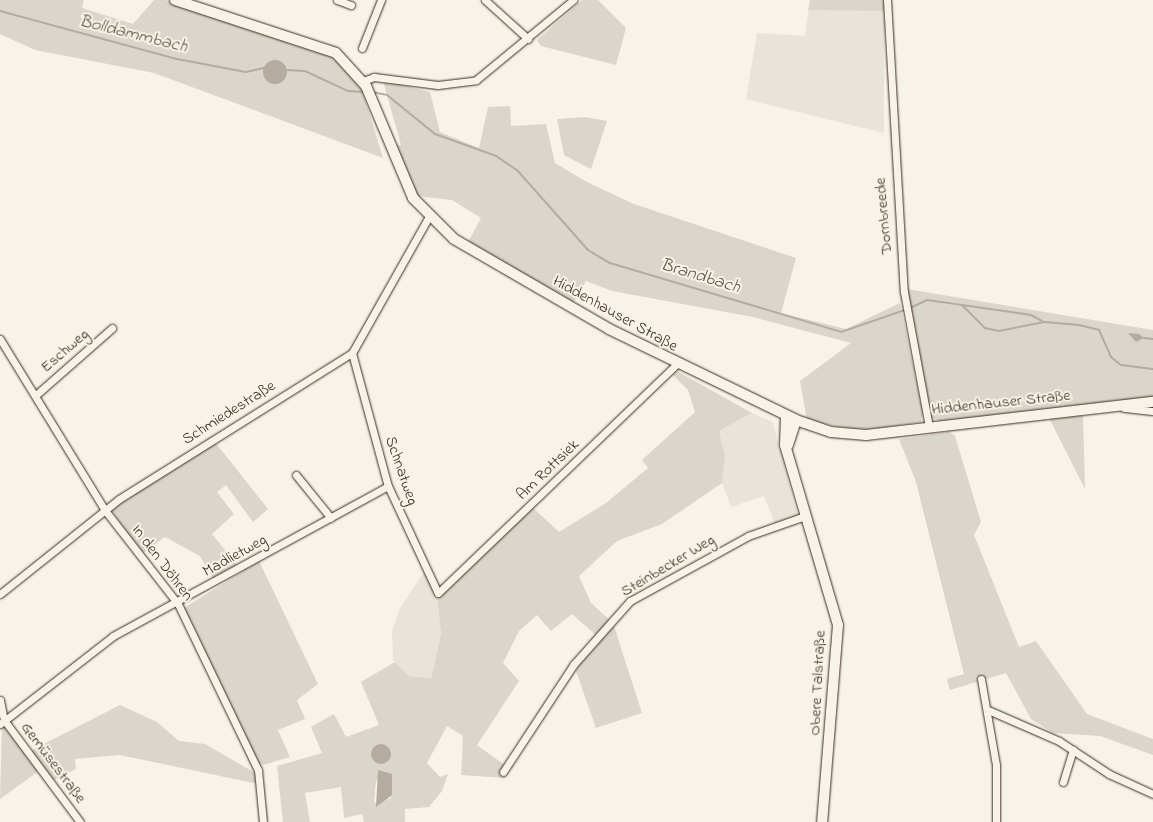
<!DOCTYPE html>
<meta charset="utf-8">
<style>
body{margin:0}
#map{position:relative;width:1153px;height:822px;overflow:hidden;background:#f7f3e8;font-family:"Indie Flower",sans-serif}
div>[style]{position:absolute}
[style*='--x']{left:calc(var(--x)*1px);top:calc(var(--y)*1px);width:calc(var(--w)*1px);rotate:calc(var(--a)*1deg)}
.built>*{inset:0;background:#e9e4d9}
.green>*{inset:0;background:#dbd6cb}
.water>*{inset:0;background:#b4aca0}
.round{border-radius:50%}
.stream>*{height:2px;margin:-1px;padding:0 1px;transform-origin:1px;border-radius:1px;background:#b4aca0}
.roads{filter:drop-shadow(0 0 1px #3b2a1e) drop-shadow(0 0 1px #3b2a1e)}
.street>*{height:7px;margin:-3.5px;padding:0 3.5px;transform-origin:3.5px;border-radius:3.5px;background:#f7f3e8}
.secondary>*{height:10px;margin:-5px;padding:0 5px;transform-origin:5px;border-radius:5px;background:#f7f3e8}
span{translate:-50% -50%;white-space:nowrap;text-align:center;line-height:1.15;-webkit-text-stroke:4px #f7f3e8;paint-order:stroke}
.street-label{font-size:16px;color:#3b2a1e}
.water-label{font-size:18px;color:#5f5145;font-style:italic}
</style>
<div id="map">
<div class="built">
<div style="clip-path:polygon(810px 0,884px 0,884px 133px,746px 99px,757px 33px,805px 36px)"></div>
<div style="clip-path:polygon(752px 413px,773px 422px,798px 516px,775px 524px,764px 496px,731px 507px,722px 483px,725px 456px,719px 431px)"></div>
<div style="clip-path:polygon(425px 571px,437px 597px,441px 634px,431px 678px,409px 676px,393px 660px,392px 631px,400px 608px)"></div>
</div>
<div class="green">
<div style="clip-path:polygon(0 0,84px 0,82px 8px,133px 24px,154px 0,165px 0,308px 43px,340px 61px,362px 89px,383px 158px,154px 73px,35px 50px,0 34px)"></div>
<div style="clip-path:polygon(582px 0,598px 0,626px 28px,616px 65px,541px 46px,537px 40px)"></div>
<div style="clip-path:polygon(810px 0,884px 0,885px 11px,808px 10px)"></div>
<div style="clip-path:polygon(383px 81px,430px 92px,440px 132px,479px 148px,488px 107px,510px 106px,511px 126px,546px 124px,555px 163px,587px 182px,634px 204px,796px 258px,781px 313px,846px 329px,900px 303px,923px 413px,921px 422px,861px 431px,807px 421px,800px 381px,851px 343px,753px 317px,612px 291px,586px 281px,573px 303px,468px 242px,481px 218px,452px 200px,417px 196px,396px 146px,401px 145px)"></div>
<div style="clip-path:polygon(585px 117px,607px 121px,591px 169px,564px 155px,557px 119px)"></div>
<div style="clip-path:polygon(907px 289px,1153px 330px,1153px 399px,941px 421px,931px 418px)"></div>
<div style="clip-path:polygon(evenodd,677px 371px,752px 413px,719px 431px,725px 456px,722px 483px,662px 524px,617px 541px,579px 576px,591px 603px,613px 623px,642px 713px,596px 728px,576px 671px,596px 635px,572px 614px,551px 631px,537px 615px,519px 631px,503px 663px,519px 681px,477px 745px,506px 766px,505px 778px,461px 775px,463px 736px,447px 726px,427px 763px,440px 777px,448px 774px,442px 791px,429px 807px,405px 809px,405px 822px,364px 822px,362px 814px,344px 818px,341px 787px,305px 793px,310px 822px,283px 822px,277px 766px,322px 753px,311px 727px,334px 714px,346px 737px,379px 725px,361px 682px,395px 662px,409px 676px,431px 678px,441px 634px,437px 597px,532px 507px,559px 532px,606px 503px,648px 468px,642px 460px,695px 412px,688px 390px,673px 375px,677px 371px,384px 773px,388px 773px,391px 798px,374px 803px,376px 781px,384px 773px)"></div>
<div style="clip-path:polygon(1083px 415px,1085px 489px,1049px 418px)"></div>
<div style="clip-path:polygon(949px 432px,955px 436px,981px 522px,974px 535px,1019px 647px,1036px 641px,1087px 714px,1153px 739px,1153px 755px,1100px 736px,1053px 733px,1031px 719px,1006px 673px,950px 690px,947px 679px,964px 674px,916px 482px,899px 439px)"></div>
<div style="clip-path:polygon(215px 442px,268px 509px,253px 522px,226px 485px,217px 492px,234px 514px,212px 534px,239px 567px,214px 580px,200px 556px,165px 537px,142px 554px,110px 508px)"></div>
<div style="clip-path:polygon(259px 561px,318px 684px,297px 700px,305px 719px,278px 730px,290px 757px,263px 765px,258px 763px,184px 608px)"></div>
<div style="clip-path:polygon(120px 705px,157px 722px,179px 741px,205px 744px,255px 773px,258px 784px,120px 755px,75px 759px,76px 769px,52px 781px,30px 751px)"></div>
<div style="clip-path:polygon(2px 726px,8px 728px,39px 771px,0 799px)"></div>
</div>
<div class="water">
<div class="round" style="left:263px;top:60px;width:24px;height:24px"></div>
<div style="clip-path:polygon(1128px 333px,1139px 334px,1144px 338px,1136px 342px)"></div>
<div class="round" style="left:371px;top:744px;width:20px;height:20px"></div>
<div style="clip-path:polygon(378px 770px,392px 774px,392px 795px,376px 807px)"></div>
</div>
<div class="stream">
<div style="--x:0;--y:11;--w:183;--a:15.2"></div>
<div style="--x:177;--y:59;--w:70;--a:10.7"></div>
<div style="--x:246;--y:72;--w:18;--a:-13"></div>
<div style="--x:286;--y:70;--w:19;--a:3"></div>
<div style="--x:305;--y:71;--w:47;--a:24.9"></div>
<div style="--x:348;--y:91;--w:16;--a:4"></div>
<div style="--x:372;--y:92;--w:15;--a:11"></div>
<div style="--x:387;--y:95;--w:62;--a:39.1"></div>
<div style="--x:435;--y:134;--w:65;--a:19.8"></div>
<div style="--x:496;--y:156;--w:25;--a:34"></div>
<div style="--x:517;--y:170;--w:107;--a:48.4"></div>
<div style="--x:588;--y:250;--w:26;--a:31"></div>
<div style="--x:610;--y:263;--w:241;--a:16.6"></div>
<div style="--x:841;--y:332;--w:68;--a:-19"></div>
<div style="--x:962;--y:305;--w:70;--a:8.2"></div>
<div style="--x:1031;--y:315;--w:15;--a:28"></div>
<div style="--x:910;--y:308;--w:19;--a:-25"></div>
<div style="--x:927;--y:300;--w:35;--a:8"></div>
<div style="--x:962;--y:305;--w:33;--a:45"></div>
<div style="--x:985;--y:328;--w:14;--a:12"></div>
<div style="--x:999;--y:331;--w:46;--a:-11.3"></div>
<div style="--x:1044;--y:322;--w:35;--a:5"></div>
<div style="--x:1079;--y:325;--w:21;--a:14"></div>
<div style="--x:1099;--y:330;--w:30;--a:66"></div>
<div style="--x:1111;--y:357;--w:13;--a:39"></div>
<div style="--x:1121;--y:365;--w:32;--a:7"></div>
<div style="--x:1144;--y:338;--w:9;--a:6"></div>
</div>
<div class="roads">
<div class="street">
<div style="--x:337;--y:0;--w:15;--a:20"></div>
<div style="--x:485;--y:0;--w:58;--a:42.2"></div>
<div style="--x:887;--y:0;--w:292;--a:86.7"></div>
<div style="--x:904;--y:292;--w:137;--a:79.5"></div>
<div style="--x:362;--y:48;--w:52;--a:-68.4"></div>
<div style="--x:363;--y:81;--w:12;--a:-20"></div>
<div style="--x:374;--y:77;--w:64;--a:7.1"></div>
<div style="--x:438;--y:85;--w:38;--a:-7"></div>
<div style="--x:476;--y:80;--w:126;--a:-39.5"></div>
<div style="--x:0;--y:339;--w:199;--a:58.5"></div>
<div style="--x:104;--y:509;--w:120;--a:52.1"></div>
<div style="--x:178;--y:604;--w:184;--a:64.3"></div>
<div style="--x:258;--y:770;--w:52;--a:84.5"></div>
<div style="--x:352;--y:353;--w:138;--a:74.9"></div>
<div style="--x:388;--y:486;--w:118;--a:65"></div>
<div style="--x:438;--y:593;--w:330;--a:-43.8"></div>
<div style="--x:37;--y:394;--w:100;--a:-41.3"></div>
<div style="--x:1124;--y:408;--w:29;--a:6"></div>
<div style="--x:296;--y:475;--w:55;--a:50.9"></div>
<div style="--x:0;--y:594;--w:152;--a:-38.6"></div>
<div style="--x:119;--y:499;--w:275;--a:-32.1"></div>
<div style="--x:352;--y:353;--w:155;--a:-60.6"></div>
<div style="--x:981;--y:679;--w:87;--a:80.1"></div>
<div style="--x:996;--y:765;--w:57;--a:90"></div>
<div style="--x:0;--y:700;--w:20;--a:79"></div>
<div style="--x:4;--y:720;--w:127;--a:53.3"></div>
<div style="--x:988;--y:710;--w:77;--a:23.6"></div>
<div style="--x:1059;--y:741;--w:60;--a:33.4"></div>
<div style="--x:1109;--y:774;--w:48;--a:24.4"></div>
<div style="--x:0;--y:724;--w:143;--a:-37.9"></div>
<div style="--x:113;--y:636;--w:313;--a:-28.6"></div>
<div style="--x:503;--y:772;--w:129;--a:-56.7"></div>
<div style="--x:574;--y:664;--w:84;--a:-48.4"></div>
<div style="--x:630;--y:601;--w:135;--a:-28.8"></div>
<div style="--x:748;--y:536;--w:60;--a:-19.3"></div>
<div style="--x:1063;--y:782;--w:34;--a:-73"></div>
</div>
<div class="secondary">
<div style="--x:175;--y:0;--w:169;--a:18.2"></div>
<div style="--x:336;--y:53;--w:45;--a:47.7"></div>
<div style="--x:366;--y:86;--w:121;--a:67.2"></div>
<div style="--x:413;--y:198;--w:58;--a:45"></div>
<div style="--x:454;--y:239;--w:179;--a:30.1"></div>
<div style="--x:609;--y:329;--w:208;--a:25.9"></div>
<div style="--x:796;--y:420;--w:37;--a:19"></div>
<div style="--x:831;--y:432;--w:35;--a:5"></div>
<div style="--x:866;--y:435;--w:289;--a:-6.6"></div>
<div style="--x:786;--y:416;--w:29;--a:92"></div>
<div style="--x:785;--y:445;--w:188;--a:73.6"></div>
<div style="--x:838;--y:625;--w:198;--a:94.6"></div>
<div style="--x:788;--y:445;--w:26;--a:-72"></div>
</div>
</div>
<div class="street-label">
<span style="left:884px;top:216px;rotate:-95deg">Dornbreede</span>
<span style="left:615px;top:314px;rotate:29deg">Hiddenhauser Straße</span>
<span style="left:65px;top:351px;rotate:-41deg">Eschweg</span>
<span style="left:1001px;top:403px;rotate:-6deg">Hiddenhauser Straße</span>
<span style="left:229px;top:413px;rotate:-32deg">Schmiedestraße</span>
<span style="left:548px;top:470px;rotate:-44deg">Am Rottsiek</span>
<span style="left:401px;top:471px;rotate:71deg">Schnatweg</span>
<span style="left:235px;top:556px;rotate:-29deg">Madlietweg</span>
<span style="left:162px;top:563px;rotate:53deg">In den Döhren</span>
<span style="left:668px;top:566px;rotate:-31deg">Steinbecker Weg</span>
<span style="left:818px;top:683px;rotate:-87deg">Obere Talstraße</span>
<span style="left:53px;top:763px;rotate:53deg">Gemüsestraße</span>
</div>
<div class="water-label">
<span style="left:133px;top:35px;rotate:14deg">Bolldammbach</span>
<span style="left:700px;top:277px;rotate:17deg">Brandbach</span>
</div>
</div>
